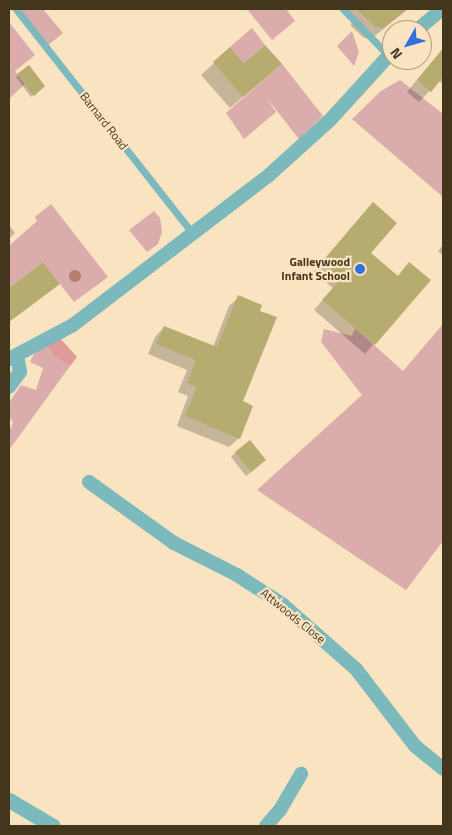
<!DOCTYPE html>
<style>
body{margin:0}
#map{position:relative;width:452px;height:835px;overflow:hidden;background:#f9e3c0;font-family:"Titillium Web",sans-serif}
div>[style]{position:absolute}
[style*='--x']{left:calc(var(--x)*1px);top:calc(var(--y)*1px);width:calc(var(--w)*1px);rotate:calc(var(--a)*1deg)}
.green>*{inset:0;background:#daacab}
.forest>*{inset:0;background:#de9a99}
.shadow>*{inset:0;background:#0003}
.building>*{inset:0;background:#b6ac6f}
.service>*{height:7px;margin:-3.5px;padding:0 3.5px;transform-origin:3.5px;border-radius:3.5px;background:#7bb9bc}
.minor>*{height:14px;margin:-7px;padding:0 7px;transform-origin:7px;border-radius:7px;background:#7bb9bc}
.tertiary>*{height:15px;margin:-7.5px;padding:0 7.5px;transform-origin:7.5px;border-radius:7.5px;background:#7bb9bc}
.trees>*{width:12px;height:12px;margin:-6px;border-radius:50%;background:#b37d70}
.dots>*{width:14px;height:14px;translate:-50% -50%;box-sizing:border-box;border:2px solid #f9e3c0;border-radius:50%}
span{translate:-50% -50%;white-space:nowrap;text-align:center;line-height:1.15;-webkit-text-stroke:4.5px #f9e3c0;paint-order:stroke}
.street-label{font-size:12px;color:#44361d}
.poi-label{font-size:12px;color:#44361d;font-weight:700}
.right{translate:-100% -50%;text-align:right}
.frame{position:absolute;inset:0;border:10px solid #44361d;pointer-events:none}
.north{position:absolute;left:382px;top:20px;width:50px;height:50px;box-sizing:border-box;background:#f9e3c0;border:1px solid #b19e7f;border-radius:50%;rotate:232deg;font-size:14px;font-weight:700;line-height:20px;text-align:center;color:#44361d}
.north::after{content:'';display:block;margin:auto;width:18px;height:22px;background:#2e71de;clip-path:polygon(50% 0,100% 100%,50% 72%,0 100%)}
</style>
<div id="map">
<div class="green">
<div style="clip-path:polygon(17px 9px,43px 9px,63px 33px,46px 47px)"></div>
<div style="clip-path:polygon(247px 9px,286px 9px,295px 21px,272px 40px)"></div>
<div style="clip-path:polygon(9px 22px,35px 55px,15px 71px,25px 84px,9px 99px)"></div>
<div style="clip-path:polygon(252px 28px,265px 45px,244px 63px,230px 47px)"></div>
<div style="clip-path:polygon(352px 31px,359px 52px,354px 66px,337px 46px)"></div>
<div style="clip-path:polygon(282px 64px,323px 116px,299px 139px,266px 97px,276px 112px,244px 139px,226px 113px)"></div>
<div style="clip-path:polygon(400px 80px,443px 114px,443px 197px,352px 119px,381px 91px)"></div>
<div style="clip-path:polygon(51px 204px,108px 277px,74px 302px,43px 262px,9px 288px,9px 246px,37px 221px,35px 217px)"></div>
<div style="clip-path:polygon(154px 211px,160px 218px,162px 232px,158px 244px,147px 252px,129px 230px)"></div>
<div style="clip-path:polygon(443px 324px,443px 541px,406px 590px,257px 490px,362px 395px,321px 342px,324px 329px,352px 336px,355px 328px,403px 371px)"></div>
<div style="clip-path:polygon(47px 345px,54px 356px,70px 366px,9px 450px,9px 432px,13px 423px,9px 416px,9px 403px,21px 385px,36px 390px,43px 368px,30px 362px,34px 354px)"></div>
</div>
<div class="forest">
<div style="clip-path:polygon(59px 337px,77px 357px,70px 366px,54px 356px,47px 345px)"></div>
</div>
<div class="shadow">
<div style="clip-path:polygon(346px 9px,408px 9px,371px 39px,364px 38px,351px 26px,352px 16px)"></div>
<div style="clip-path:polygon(443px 48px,443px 84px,439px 81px,419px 102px,407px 92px)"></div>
<div style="clip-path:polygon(230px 49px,243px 65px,268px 76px,230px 108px,201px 75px)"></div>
<div style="clip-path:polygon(18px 75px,44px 86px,31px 97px,16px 77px)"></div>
<div style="clip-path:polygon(364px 213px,369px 253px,397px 277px,410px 263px,429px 280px,365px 354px,314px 310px,333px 288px,313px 272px)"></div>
<div style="clip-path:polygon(9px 225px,15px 233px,9px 239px)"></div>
<div style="clip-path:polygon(443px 245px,443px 256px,438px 251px)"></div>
<div style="clip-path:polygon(239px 297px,241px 402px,239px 438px,229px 447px,177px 426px,188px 396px,178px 392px,187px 370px,148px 354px,155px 337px,164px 327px,213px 347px,229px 306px)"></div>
<div style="clip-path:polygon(236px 452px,260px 465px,246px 476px,231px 457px)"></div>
</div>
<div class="building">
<div style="clip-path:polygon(356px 9px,408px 9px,383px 28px,376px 27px)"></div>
<div style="clip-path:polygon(265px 45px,282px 64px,243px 97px,213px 62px,230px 47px,244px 63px)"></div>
<div style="clip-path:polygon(443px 49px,443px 77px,431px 92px,417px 80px)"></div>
<div style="clip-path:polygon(29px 65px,45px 86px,34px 96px,17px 74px)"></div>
<div style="clip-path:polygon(373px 202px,397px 223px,371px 253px,398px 276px,409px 262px,431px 280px,375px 345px,322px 300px,341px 279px,322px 262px)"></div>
<div style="clip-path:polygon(43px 262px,60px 284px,9px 322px,9px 288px)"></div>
<div style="clip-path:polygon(238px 295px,262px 305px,260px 311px,277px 317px,243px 401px,253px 406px,240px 439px,185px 416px,197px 387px,187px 383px,196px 360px,156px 344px,164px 326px,217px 347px)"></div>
<div style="clip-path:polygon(250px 440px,266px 460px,251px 472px,235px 452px)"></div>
</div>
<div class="service">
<div style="--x:16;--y:9;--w:285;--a:51.8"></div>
<div style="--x:343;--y:9;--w:64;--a:45.6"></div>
</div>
<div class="minor">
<div style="--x:417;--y:30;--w:33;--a:-40"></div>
<div style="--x:9;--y:359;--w:72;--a:-28"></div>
<div style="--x:73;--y:325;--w:245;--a:-37.4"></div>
<div style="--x:268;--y:176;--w:85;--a:-42.1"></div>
<div style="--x:331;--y:119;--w:91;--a:-47.7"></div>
<div style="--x:9;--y:387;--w:19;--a:-54"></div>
<div style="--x:20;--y:372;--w:17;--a:-100"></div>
<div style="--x:89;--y:482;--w:105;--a:35.7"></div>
<div style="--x:174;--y:543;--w:71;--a:26.9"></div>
<div style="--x:237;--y:575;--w:54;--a:32.8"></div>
<div style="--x:282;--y:604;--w:98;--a:41.3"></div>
<div style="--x:356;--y:669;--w:97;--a:52.5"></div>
<div style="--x:415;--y:746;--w:36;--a:39"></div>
<div style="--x:266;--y:826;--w:21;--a:-49"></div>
<div style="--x:280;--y:810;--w:42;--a:-59.7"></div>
</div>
<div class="tertiary">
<div style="--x:9;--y:800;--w:51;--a:30.6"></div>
</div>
<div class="trees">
<div style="left:75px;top:276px"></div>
</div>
<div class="dots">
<div style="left:360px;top:269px;background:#2e71de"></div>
</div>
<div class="street-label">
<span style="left:104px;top:121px;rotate:52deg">Barnard Road</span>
<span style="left:293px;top:616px;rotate:39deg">Attwoods Close</span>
</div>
<div class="poi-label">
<span class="right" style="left:350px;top:269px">Galleywood<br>Infant School</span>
</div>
<div class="frame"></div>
<div class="north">N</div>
</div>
